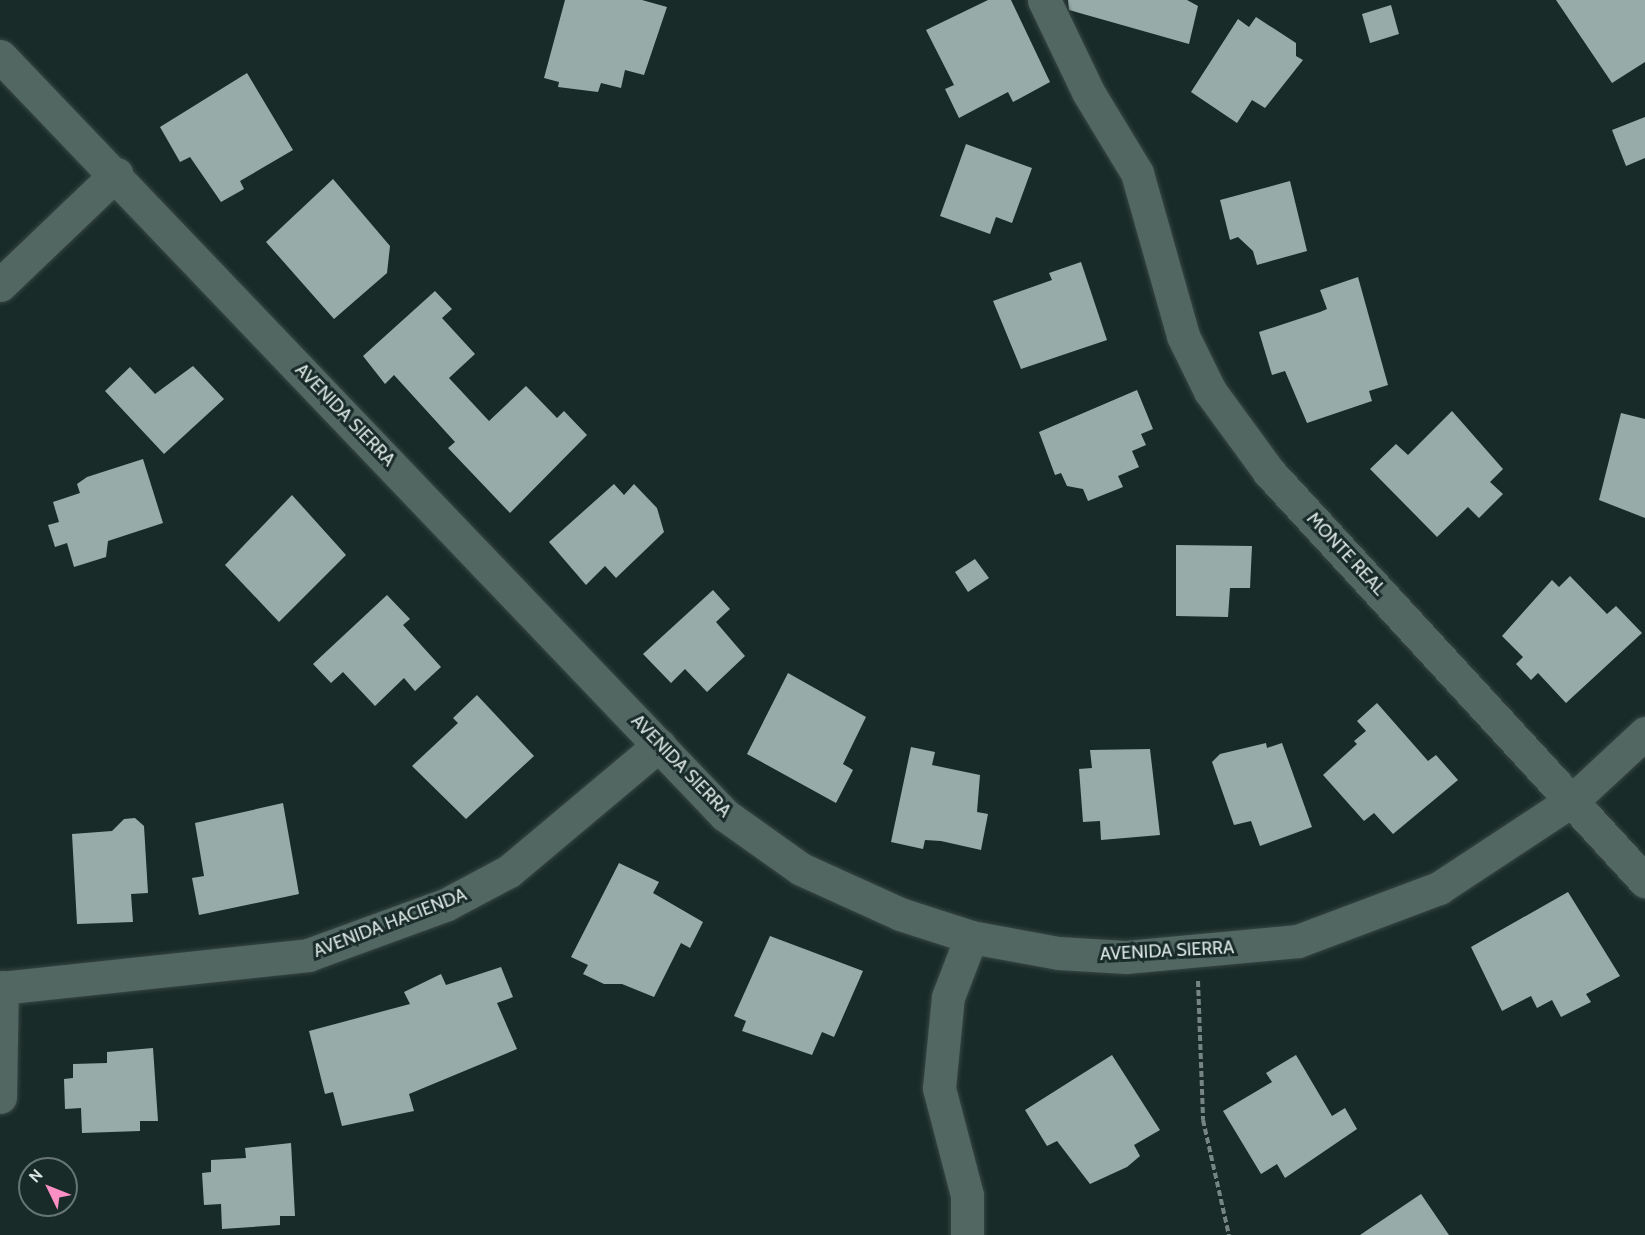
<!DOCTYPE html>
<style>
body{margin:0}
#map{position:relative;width:1645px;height:1235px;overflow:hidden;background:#192b28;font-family:Cabin,sans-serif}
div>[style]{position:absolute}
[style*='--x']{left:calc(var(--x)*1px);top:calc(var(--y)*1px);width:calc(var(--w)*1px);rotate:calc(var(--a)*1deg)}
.building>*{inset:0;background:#97aca8}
.path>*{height:4px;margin-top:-2px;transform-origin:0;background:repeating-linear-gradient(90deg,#768582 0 6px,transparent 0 9px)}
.roads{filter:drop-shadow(0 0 2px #374643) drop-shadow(0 0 2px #374643)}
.minor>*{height:33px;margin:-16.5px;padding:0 16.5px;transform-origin:16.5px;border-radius:16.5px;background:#526662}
span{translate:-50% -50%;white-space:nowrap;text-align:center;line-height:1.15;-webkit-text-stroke:6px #192b28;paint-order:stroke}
.street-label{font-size:18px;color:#dbe6e3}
.north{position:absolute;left:18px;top:1157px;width:60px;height:60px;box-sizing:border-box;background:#192b28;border:2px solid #677673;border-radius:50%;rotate:313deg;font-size:16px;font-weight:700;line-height:24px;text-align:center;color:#dbe6e3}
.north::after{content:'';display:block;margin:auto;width:21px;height:27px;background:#fc8fc3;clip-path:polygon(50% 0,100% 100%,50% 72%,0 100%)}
</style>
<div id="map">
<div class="building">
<div style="clip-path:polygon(565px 0,642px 0,667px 7px,644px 75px,625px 70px,621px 88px,601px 83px,598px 92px,558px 87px,559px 82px,544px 78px)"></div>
<div style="clip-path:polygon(988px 0,1011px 0,1050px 82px,1013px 102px,1008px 92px,959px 118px,945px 89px,954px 85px,926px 30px)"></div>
<div style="clip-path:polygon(1068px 0,1187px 0,1198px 6px,1189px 44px,1069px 10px)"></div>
<div style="clip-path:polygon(1556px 0,1645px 0,1645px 62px,1612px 83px)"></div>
<div style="clip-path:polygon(1391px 5px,1399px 34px,1370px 43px,1362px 14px)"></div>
<div style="clip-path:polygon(1256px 17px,1296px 43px,1296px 56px,1303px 60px,1265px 108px,1252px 100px,1237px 123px,1191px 92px,1238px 19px,1249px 27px)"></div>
<div style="clip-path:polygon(247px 73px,293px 150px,240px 181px,244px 189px,221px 202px,190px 157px,180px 162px,160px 127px)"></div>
<div style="clip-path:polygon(1645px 117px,1645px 158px,1626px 166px,1612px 130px)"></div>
<div style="clip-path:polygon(966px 144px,1032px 168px,1012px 223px,996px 217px,990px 234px,940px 216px)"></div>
<div style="clip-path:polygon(333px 179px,390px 246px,387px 273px,334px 319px,266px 242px)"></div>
<div style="clip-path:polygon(1290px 181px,1307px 251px,1257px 265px,1253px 251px,1238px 237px,1230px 240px,1220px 200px)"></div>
<div style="clip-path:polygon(1081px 262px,1107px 340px,1021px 369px,993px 301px,1052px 280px,1049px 273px)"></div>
<div style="clip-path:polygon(1358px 277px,1388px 385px,1369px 391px,1372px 401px,1307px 423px,1285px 371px,1272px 375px,1259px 332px,1320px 312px,1327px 309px,1320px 290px)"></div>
<div style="clip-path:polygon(435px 291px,452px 309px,442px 318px,475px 354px,449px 378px,489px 421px,526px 386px,557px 418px,564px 411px,587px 435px,510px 513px,448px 448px,455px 442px,394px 375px,385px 384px,363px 356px)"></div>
<div style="clip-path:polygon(193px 366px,224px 399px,164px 454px,105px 391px,130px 367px,155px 394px)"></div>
<div style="clip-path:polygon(1137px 390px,1153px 429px,1141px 434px,1146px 445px,1132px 451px,1139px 467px,1118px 476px,1123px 487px,1088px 501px,1083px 489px,1067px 486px,1061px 473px,1055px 475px,1039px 432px)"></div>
<div style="clip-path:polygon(1452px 411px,1503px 469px,1490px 482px,1503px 494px,1479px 518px,1468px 507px,1437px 537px,1370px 469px,1396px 444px,1408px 455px)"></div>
<div style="clip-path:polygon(1621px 413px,1645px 419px,1645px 518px,1599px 500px)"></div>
<div style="clip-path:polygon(143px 459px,163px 523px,108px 541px,106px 557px,74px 567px,67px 543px,55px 547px,48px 525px,59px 522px,53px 502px,80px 493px,77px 484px,87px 477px)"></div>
<div style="clip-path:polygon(614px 484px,624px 495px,634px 484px,657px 508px,664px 532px,616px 578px,605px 566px,586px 585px,549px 542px)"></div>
<div style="clip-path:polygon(292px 495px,346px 555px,279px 622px,225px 565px)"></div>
<div style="clip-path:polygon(1176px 545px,1252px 546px,1250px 588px,1230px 588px,1228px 617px,1176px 616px)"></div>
<div style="clip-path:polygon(975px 559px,989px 578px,968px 592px,955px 572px)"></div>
<div style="clip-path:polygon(1570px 576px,1607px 614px,1616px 606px,1642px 633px,1566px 703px,1538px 673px,1531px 680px,1516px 664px,1523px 657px,1502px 636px,1552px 580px,1559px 587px)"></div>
<div style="clip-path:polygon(713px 590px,730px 609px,716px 622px,745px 656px,707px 692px,685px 669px,671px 683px,643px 654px)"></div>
<div style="clip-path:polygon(387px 595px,410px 619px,403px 625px,441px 667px,415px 691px,404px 678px,375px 706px,343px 672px,331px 683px,313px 664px)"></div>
<div style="clip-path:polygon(788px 673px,866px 717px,843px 764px,853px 770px,836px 803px,747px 754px)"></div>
<div style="clip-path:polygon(477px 695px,534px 756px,466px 819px,412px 766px,458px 723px,453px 718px)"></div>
<div style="clip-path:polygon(1377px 703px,1428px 761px,1436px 755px,1458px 780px,1393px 834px,1374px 813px,1364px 821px,1323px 775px,1357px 744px,1354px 741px,1366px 731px,1357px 721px)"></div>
<div style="clip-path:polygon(1266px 743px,1267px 748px,1282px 743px,1312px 827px,1260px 846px,1251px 821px,1234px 825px,1212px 762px,1220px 754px)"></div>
<div style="clip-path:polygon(911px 747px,935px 752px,932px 765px,980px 775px,977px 812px,988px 814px,981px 850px,941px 841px,925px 840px,923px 849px,891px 842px)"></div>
<div style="clip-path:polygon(1150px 749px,1160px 835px,1101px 840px,1100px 821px,1083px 822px,1079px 769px,1092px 768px,1090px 750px)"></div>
<div style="clip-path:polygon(283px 803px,299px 894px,199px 915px,192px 878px,204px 876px,195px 823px)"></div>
<div style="clip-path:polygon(135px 818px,144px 826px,148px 893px,131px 894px,133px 922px,77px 924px,72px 834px,112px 831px,124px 819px)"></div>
<div style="clip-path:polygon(619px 863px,659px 882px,653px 893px,703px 922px,690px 948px,681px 943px,654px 997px,622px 984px,604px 984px,583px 974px,588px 965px,571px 957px)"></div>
<div style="clip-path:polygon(1568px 892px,1620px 976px,1586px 994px,1591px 1002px,1561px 1017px,1552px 1000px,1537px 1008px,1531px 996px,1502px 1011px,1471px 947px)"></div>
<div style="clip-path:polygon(770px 936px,863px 971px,834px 1037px,822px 1032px,812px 1055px,742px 1031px,746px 1021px,734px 1016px)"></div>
<div style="clip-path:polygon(501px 967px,513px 997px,497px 1003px,517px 1049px,409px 1094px,414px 1111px,342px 1126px,333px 1092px,325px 1094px,309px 1031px,410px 1004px,404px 992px,441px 974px,446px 985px)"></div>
<div style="clip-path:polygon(153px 1048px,158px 1121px,140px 1121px,140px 1131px,82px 1133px,81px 1108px,65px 1109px,64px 1079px,73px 1078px,73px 1064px,107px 1063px,107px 1052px)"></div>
<div style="clip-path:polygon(1112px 1055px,1160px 1130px,1134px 1145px,1140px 1156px,1127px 1167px,1090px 1184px,1057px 1141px,1047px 1146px,1025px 1110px)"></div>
<div style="clip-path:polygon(1296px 1055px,1332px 1116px,1345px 1108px,1357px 1129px,1285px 1178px,1277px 1164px,1261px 1174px,1223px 1111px,1272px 1082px,1266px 1073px)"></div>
<div style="clip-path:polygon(291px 1143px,295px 1216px,280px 1216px,280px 1225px,222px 1229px,221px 1204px,204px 1205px,202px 1173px,211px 1172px,211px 1160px,246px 1158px,245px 1148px)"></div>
<div style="clip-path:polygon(1421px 1194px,1449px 1235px,1360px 1235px)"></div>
</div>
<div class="path">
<div style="--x:1198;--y:981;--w:139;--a:87.9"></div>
<div style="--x:1203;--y:1120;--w:118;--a:77.3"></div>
</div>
<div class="roads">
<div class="minor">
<div style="--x:1044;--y:0;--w:102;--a:64.4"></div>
<div style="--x:1088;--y:92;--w:95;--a:58.8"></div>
<div style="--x:1137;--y:173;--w:169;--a:74.2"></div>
<div style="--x:1183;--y:336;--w:61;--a:63.9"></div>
<div style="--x:1210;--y:391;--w:100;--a:53.9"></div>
<div style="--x:1269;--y:472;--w:556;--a:47.41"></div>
<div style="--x:0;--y:56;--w:1050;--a:46.31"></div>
<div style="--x:725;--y:815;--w:93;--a:35.4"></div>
<div style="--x:801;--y:869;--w:109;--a:24.4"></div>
<div style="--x:900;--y:914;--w:75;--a:17.9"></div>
<div style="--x:971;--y:937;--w:88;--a:10.4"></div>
<div style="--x:1058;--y:953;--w:68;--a:3.4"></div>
<div style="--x:1126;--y:957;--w:173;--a:-5.3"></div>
<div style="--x:1298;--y:941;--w:151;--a:-20.6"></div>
<div style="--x:1439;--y:888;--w:162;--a:-33.4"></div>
<div style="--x:1574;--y:799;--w:97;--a:-42.9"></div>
<div style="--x:0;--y:285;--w:161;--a:-43.7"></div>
<div style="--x:0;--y:988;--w:310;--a:-6.1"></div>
<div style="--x:308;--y:955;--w:148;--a:-20.1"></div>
<div style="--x:447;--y:904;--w:70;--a:-28"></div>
<div style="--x:509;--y:871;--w:196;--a:-40"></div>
<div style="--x:0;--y:1097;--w:110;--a:-89"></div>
<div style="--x:967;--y:1235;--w:40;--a:-90"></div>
<div style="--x:967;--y:1195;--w:111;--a:-104.7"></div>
<div style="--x:939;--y:1088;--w:91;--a:-84.4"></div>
<div style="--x:948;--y:997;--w:64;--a:-69"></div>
</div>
</div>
<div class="street-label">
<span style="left:345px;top:415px;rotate:46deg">AVENIDA SIERRA</span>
<span style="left:1346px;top:554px;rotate:47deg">MONTE REAL</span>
<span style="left:681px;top:766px;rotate:46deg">AVENIDA SIERRA</span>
<span style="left:390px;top:923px;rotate:-21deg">AVENIDA HACIENDA</span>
<span style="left:1167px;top:951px;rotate:-3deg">AVENIDA SIERRA</span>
</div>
<div class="north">N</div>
</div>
